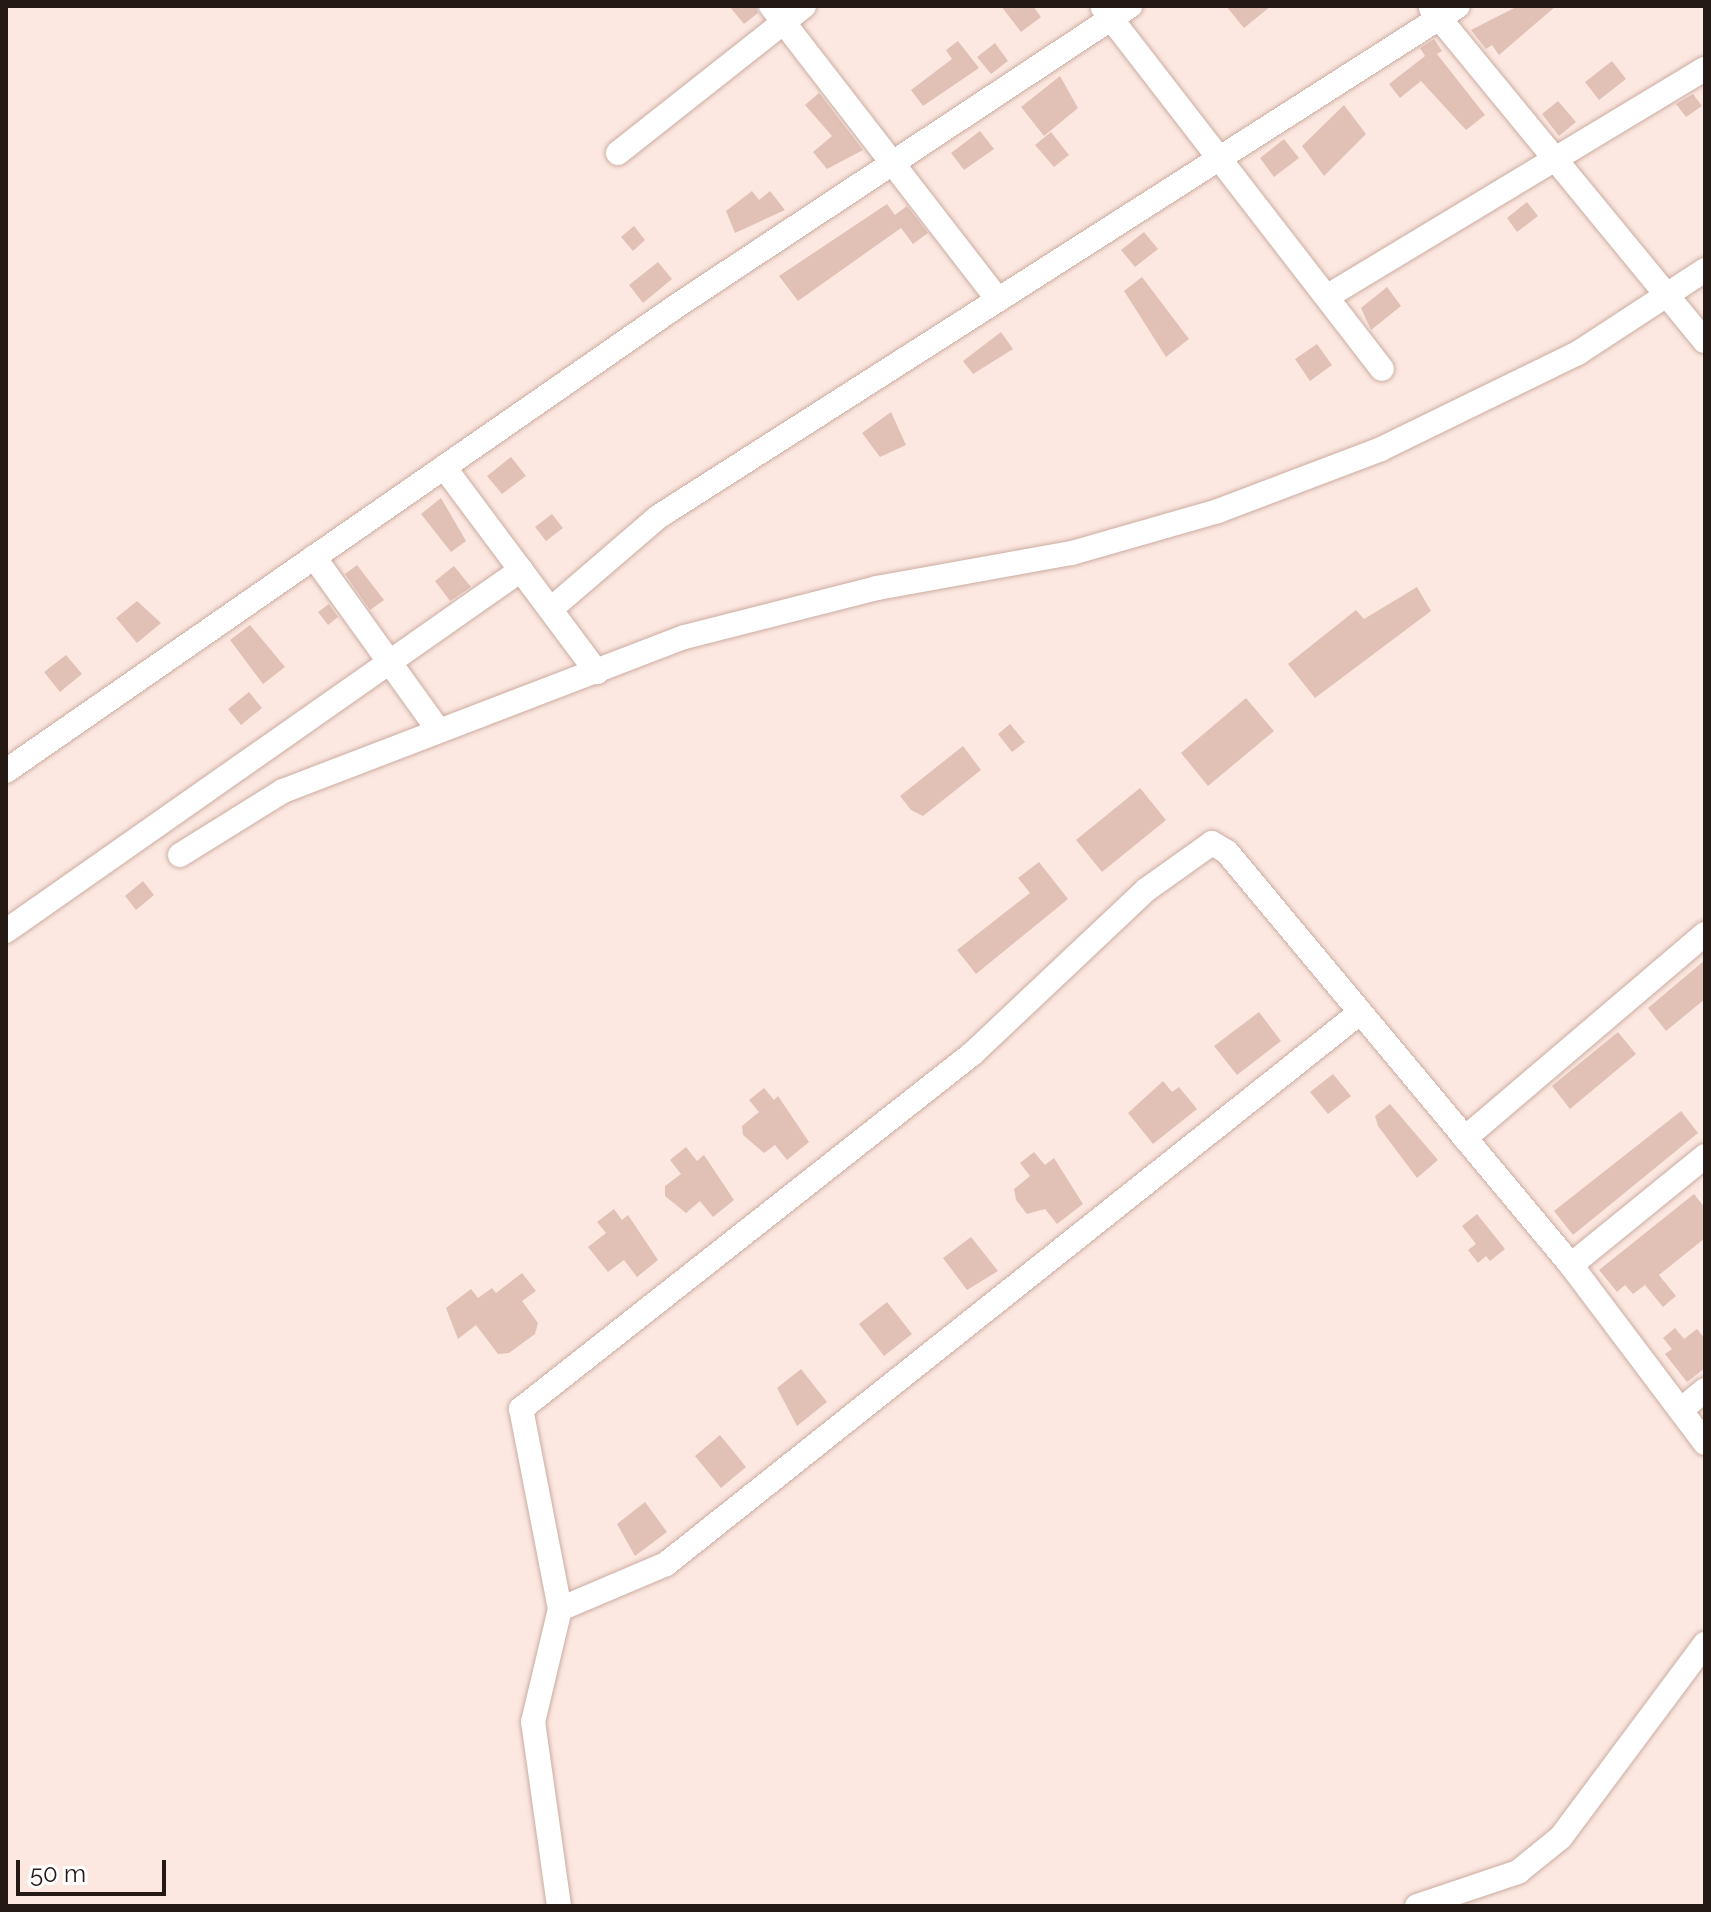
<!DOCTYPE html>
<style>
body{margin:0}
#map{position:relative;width:1711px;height:1912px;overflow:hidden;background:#fce8e1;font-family:Raleway,sans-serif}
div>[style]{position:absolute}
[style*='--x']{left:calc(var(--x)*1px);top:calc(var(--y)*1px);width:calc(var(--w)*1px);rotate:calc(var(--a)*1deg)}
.building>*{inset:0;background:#e1c1b6}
.roads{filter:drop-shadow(0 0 2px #cbaca1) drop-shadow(0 0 2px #cbaca1)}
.street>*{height:24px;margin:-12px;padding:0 12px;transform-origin:12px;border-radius:12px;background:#fff}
span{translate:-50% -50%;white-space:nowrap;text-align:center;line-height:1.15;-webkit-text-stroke:7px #fff;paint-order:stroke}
.frame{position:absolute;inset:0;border:8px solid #251915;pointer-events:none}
.scale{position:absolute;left:16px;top:1860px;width:150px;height:36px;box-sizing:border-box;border:4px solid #251915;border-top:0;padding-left:10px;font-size:24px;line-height:28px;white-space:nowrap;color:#251915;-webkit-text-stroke:6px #fff;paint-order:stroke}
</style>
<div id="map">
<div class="building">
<div style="clip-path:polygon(729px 6px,756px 6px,758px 13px,744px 24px)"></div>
<div style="clip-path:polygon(1001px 6px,1033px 6px,1041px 17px,1021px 32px)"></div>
<div style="clip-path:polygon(1226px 6px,1271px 6px,1244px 28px)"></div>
<div style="clip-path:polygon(1518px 6px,1556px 6px,1499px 55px,1492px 45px,1486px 49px,1471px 30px)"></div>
<div style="clip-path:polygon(1434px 39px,1442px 51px,1437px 54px,1485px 115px,1466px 130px,1421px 81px,1400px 98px,1389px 84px,1425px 56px,1420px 48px)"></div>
<div style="clip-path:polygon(958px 41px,979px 68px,923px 106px,911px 90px,952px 59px,946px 50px)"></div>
<div style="clip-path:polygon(995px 43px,1008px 61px,991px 74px,977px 57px)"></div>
<div style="clip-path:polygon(1612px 61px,1626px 79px,1599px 100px,1585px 82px)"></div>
<div style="clip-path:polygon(1060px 76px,1078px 108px,1044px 136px,1021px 107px)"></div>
<div style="clip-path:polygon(819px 93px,863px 150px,827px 169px,813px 152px,832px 136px,805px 105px)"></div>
<div style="clip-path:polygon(1693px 94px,1702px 106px,1686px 117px,1676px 104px)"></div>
<div style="clip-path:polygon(1558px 101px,1576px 122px,1559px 136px,1542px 114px)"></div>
<div style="clip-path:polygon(1344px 105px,1366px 134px,1324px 176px,1302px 146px)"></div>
<div style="clip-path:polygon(980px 131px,994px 149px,964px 170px,951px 153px)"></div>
<div style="clip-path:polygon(1051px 132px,1069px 155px,1054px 167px,1035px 145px)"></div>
<div style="clip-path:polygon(1284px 139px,1299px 158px,1274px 177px,1260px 158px)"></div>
<div style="clip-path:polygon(752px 191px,759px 200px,770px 191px,785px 210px,735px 233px,726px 211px)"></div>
<div style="clip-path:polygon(1527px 202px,1538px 216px,1517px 232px,1507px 218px)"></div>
<div style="clip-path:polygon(887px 204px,895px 215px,907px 206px,928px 233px,913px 244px,901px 228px,798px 301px,779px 276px)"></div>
<div style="clip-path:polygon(634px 226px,645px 240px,633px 251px,621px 237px)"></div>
<div style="clip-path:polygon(1144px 232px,1158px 249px,1135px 267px,1121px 250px)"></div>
<div style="clip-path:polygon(658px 262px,672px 279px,643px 303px,629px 285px)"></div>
<div style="clip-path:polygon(1142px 277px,1189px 339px,1166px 357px,1124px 291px)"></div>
<div style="clip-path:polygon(1387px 287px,1401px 306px,1371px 330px,1361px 308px)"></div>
<div style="clip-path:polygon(1001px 332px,1013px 349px,973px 374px,963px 361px)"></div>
<div style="clip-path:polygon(1317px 344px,1332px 365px,1310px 381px,1295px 359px)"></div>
<div style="clip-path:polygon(891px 412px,906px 445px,880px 457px,862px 433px)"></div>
<div style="clip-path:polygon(511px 457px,526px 476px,502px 494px,487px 476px)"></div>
<div style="clip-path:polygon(441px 498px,466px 541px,451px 552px,421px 514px)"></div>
<div style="clip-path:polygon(552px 514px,563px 528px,546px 541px,535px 527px)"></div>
<div style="clip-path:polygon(357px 565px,384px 600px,370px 610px,345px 574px)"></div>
<div style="clip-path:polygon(454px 566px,471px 587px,450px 601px,435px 581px)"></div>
<div style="clip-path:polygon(1417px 587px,1431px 611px,1315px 698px,1288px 664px,1356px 610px,1364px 619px)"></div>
<div style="clip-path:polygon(137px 601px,161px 623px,137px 643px,116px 618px)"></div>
<div style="clip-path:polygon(329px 604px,338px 617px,328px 625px,318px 612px)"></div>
<div style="clip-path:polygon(250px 625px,285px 667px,263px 684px,230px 640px)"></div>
<div style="clip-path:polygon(66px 655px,82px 674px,60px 692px,44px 672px)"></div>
<div style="clip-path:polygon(249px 692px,262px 708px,241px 725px,228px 709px)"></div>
<div style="clip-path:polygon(1246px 698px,1274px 731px,1208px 786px,1181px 753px)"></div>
<div style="clip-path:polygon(1010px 724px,1025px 742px,1012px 752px,998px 734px)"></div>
<div style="clip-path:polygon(963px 746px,981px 770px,923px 816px,911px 810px,900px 796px)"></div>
<div style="clip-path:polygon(1140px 788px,1166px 820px,1102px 872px,1076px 840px)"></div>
<div style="clip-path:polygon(1039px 862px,1068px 899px,976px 974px,957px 950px,1030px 893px,1018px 878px)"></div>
<div style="clip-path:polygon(143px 881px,154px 895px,136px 910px,125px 896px)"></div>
<div style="clip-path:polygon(1705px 960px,1705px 999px,1666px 1031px,1648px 1008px)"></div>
<div style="clip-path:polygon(1259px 1012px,1281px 1041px,1237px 1075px,1214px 1046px)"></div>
<div style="clip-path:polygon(1618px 1032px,1636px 1054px,1570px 1109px,1552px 1086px)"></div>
<div style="clip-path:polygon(1333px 1074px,1351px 1096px,1328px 1114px,1310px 1092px)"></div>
<div style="clip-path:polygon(1163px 1081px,1172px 1092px,1179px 1087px,1197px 1109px,1153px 1144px,1128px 1113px)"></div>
<div style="clip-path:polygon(764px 1088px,774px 1100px,778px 1096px,809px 1142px,787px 1160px,775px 1145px,764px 1153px,743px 1135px,742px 1126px,759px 1112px,749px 1100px)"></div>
<div style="clip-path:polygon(1390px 1104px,1438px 1160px,1417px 1178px,1378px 1126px,1375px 1116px)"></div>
<div style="clip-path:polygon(1681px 1111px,1698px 1133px,1573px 1235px,1554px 1211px)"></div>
<div style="clip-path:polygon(686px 1147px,697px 1161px,704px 1155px,734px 1200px,713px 1217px,700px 1201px,686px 1213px,665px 1196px,665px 1186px,681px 1174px,670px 1160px)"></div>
<div style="clip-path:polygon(1034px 1152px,1045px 1165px,1054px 1158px,1083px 1204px,1057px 1224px,1045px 1209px,1027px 1214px,1016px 1200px,1014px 1189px,1030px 1176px,1020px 1163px)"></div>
<div style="clip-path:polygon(1694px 1194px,1705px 1208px,1705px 1238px,1659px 1275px,1676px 1296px,1663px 1307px,1645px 1285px,1633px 1294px,1625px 1285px,1617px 1292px,1599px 1270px)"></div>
<div style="clip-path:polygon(614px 1209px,622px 1220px,628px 1215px,658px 1260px,637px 1277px,624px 1260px,608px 1272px,588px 1247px,606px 1233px,597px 1222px)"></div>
<div style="clip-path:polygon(1477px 1214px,1505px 1249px,1490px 1261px,1486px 1256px,1478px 1263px,1468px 1250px,1476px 1244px,1462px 1226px)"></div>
<div style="clip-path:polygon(971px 1237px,998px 1271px,967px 1290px,943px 1258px)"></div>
<div style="clip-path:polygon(522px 1273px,536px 1291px,522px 1301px,538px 1323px,535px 1334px,509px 1353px,498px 1354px,476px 1325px,458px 1339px,446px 1308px,471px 1289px,478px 1298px,492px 1288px,496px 1293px)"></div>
<div style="clip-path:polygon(887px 1302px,912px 1334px,884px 1356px,859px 1324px)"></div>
<div style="clip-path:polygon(1675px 1328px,1684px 1339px,1697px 1329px,1705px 1339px,1705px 1368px,1687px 1382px,1665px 1354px,1672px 1349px,1663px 1338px)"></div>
<div style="clip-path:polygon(801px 1369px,827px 1402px,797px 1426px,777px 1388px)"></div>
<div style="clip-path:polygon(720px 1435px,746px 1467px,721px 1488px,695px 1456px)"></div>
<div style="clip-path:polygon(645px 1502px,667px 1532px,635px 1556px,617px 1524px)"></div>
</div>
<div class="roads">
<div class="street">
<div style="--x:771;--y:6;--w:369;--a:52.3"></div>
<div style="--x:1103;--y:8;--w:456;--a:52.3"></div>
<div style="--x:1431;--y:8;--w:431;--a:50.6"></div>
<div style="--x:618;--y:153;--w:237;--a:-38.3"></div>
<div style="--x:1328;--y:296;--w:440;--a:-31.1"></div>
<div style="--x:444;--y:467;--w:256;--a:53.3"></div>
<div style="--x:314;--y:557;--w:209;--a:54.3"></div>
<div style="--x:551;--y:609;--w:141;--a:-40.7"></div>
<div style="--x:658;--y:517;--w:949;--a:-32.57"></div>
<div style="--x:6;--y:771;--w:814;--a:-34.74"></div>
<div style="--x:675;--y:307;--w:546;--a:-33.49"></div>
<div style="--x:180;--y:855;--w:121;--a:-31.9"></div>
<div style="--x:283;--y:791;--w:430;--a:-21"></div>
<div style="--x:685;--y:637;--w:198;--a:-14.3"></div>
<div style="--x:877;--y:588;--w:198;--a:-10.2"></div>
<div style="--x:1072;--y:553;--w:152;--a:-16"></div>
<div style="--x:1218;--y:511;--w:174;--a:-20.8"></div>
<div style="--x:1381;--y:449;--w:219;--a:-26"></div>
<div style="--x:1578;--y:353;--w:152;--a:-33.2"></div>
<div style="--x:6;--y:931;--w:629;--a:-35.03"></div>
<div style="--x:1465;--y:1138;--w:315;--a:-40.4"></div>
<div style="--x:1571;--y:1265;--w:173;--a:-39.1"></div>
<div style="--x:1681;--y:1410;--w:31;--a:-40"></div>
<div style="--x:560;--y:1609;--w:115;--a:-23"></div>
<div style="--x:666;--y:1564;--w:883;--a:-38.47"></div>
<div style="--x:559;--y:1906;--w:186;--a:-98"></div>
<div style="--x:533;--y:1722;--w:116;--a:-76.6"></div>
<div style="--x:560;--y:1609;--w:204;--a:-101"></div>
<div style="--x:521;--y:1409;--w:574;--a:-38.21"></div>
<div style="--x:972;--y:1054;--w:239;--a:-43.3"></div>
<div style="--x:1146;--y:890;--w:81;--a:-35.5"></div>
<div style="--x:1212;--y:843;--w:17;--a:31"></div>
<div style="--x:1227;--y:852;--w:537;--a:50.21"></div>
<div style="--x:1571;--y:1265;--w:223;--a:53"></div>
<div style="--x:1417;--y:1906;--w:107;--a:-18.6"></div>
<div style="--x:1518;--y:1872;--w:55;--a:-39.1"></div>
<div style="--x:1561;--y:1837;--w:241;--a:-53.3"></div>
</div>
</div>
<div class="frame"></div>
<div class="scale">50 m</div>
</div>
